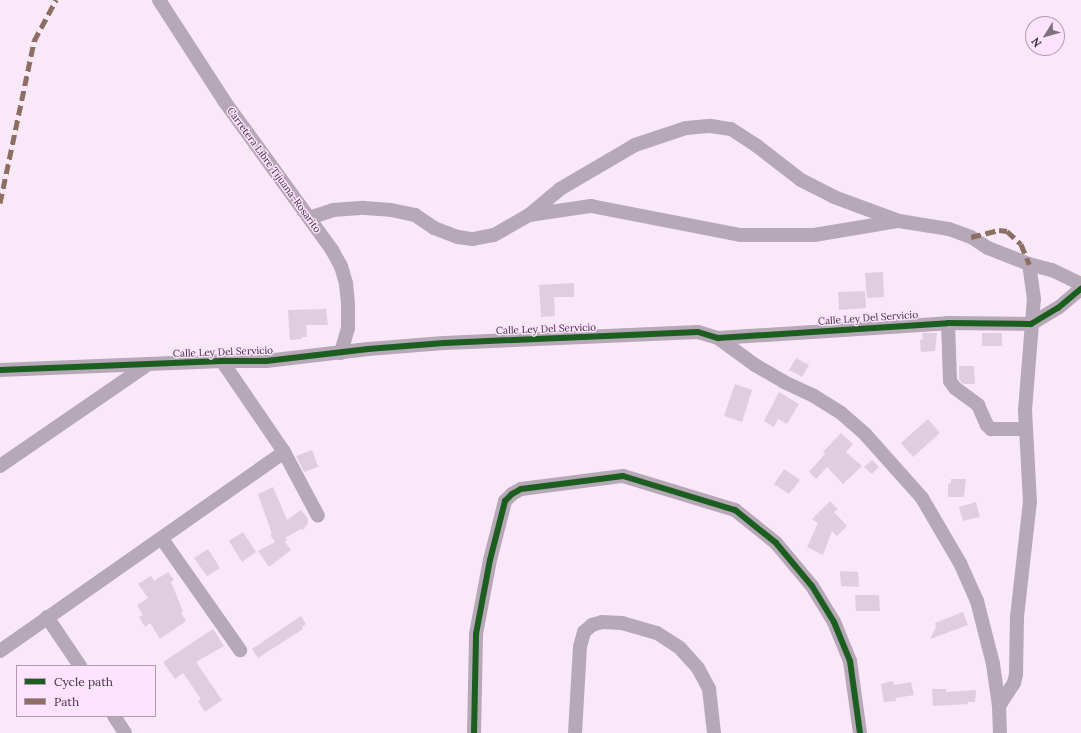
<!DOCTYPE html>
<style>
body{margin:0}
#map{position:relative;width:1081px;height:733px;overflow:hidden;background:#f8e8f8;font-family:Lora,serif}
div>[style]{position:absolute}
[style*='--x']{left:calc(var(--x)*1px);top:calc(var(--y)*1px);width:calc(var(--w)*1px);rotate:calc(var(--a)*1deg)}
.building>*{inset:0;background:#dfcedf}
.minor>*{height:14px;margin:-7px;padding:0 7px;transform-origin:7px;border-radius:7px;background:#b6a8b6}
.quiet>*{height:5px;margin-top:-2.5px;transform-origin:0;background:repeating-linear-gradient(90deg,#8d6e63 0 10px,transparent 0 15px)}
.cycleway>*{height:6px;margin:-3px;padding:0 3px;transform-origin:3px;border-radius:3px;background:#1b5e20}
span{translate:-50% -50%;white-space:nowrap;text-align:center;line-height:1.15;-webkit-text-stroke:3px #fee2fe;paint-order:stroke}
.street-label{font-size:10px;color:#3b313b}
.legend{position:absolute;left:16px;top:665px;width:140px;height:52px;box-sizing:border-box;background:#fee2fe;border:1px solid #b09bb0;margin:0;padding:5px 7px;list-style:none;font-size:12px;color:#3b313b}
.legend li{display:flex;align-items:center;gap:8px;height:20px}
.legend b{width:20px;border:1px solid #b09bb0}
.north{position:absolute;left:1025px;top:16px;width:40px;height:40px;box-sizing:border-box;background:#fee2fe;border:1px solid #b09bb0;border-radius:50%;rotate:233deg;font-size:11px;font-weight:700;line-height:16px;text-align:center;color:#3b313b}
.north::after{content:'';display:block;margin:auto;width:14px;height:18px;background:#7d717d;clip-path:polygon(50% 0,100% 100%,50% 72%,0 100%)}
</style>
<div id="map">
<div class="building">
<div style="clip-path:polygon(883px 272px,884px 297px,867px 298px,865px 273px)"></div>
<div style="clip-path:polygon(574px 283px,574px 297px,554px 297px,555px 316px,541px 317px,539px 285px)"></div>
<div style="clip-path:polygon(865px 291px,866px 308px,839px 310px,838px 292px)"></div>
<div style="clip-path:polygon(326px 309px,328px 325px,306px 325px,307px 337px,302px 337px,302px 339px,290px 340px,288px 310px)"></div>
<div style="clip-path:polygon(922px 333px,937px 333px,935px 351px,921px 352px,920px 340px,923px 339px)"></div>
<div style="clip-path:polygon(982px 333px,1002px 333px,1002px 346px,982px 346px)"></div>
<div style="clip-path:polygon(796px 358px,809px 365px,802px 377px,789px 370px)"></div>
<div style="clip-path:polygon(959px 366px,974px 366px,975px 384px,964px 384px,961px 382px,959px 379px)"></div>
<div style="clip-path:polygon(735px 384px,752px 390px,742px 422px,724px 416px)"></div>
<div style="clip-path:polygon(779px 392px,799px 404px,787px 424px,778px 419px,774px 427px,764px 421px)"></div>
<div style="clip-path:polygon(928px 419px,940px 433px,913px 457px,901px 443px)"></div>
<div style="clip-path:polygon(841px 433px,853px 444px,846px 452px,862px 466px,843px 484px,827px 467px,816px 479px,809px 472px,825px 454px,823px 452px)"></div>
<div style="clip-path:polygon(312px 450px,318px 467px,304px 472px,296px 456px)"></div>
<div style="clip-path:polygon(872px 460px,879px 467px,872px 474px,864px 467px)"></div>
<div style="clip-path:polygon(784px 469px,800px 480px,789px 494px,774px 484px)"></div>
<div style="clip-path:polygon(951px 479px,966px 479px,964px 497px,948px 497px,948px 484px,951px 483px)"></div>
<div style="clip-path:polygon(273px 487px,287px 520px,301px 510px,308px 519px,308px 523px,303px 530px,301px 529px,285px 538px,287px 540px,285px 542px,291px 550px,269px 567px,258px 551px,275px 542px,270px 535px,272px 534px,258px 494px)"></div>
<div style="clip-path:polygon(830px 501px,838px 509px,834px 512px,847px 526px,837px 536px,832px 531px,823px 555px,807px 547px,818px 523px,812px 519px)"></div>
<div style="clip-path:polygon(976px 502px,980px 517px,963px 521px,959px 507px)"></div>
<div style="clip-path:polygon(243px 532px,256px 552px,242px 562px,229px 541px)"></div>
<div style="clip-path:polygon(208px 549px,220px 568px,207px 576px,194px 558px)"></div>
<div style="clip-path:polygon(840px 571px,858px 572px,859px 587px,841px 586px)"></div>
<div style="clip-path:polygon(168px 572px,174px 580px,171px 582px,183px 611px,181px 613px,186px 621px,160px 639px,150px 623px,145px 627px,139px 617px,143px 615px,137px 605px,148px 598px,138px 584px,151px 576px,154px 581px)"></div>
<div style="clip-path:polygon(855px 595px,879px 595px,880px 611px,856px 611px)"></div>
<div style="clip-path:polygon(963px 612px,968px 625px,930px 639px,936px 627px,935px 623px)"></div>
<div style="clip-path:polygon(301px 616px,306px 624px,302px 627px,303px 629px,258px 658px,252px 649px)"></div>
<div style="clip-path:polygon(213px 629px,224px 646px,196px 662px,222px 700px,205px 712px,198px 701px,201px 699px,183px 673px,175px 679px,163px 662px)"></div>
<div style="clip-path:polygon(893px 681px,894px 685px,911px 682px,914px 695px,896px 698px,896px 701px,884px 702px,881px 684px)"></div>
<div style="clip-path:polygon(932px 689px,946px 689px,946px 692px,976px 690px,975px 702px,968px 702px,968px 704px,933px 706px)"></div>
</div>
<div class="minor">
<div style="--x:159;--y:0;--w:121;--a:57.1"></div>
<div style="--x:225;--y:102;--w:183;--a:54.1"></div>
<div style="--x:332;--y:250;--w:18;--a:61"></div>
<div style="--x:341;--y:266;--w:19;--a:74"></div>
<div style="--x:346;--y:284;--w:20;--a:84"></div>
<div style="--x:348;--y:304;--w:24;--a:90"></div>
<div style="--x:348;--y:328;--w:26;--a:106"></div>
<div style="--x:529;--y:215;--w:40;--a:-40"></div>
<div style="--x:560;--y:189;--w:87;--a:-30.4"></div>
<div style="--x:635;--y:145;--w:54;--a:-18.4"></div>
<div style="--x:686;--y:128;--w:25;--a:-5"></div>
<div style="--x:711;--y:126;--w:20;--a:9"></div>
<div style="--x:731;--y:129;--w:31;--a:33"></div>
<div style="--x:757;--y:146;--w:56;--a:37.7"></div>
<div style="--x:801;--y:180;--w:37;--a:27"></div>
<div style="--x:834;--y:197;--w:69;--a:20.3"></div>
<div style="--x:309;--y:218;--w:25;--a:-18"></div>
<div style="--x:333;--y:210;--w:31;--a:-4"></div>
<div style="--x:364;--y:208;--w:27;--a:4"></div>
<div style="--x:391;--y:210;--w:25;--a:12"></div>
<div style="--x:415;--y:215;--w:23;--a:34"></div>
<div style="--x:434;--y:228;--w:26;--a:21"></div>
<div style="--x:458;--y:237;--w:15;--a:8"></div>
<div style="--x:473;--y:239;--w:21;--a:-11"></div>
<div style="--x:494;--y:235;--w:40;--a:-29.7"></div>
<div style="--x:529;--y:215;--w:63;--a:-8.3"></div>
<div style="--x:591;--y:206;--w:152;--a:11"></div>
<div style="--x:740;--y:235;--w:74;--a:0"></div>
<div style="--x:814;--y:235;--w:86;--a:-9.4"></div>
<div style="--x:899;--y:221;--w:51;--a:9.1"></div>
<div style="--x:949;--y:229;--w:23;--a:20"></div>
<div style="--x:971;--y:237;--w:20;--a:33"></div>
<div style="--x:988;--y:248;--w:44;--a:21.3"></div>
<div style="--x:1029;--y:264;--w:24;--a:15"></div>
<div style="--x:1052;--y:270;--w:32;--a:26"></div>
<div style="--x:948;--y:323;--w:58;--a:88"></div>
<div style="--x:950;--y:381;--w:9;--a:54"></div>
<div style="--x:955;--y:388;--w:29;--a:36"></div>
<div style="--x:978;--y:405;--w:22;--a:66"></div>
<div style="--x:987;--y:425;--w:6;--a:45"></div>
<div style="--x:991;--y:429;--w:35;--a:0"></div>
<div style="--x:718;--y:338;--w:46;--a:36.1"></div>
<div style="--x:755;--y:365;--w:34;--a:30"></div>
<div style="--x:784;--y:382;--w:33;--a:25"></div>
<div style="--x:814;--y:396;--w:32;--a:32"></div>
<div style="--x:841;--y:413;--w:32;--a:41"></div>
<div style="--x:865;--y:434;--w:86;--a:48.3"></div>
<div style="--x:922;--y:498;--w:75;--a:59.7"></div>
<div style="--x:960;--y:563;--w:42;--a:65.9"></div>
<div style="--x:977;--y:601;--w:65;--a:75.7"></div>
<div style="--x:993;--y:664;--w:42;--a:81.9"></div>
<div style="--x:999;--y:706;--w:27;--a:88"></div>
<div style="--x:222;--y:361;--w:110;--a:55.7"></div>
<div style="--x:284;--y:452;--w:72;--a:62"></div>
<div style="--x:0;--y:370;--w:222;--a:-2.3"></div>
<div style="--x:222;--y:361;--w:44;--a:0"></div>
<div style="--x:266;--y:361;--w:103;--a:-6.7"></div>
<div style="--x:368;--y:349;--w:76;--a:-4.5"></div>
<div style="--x:444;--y:343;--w:254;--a:-2.5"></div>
<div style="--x:698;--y:332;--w:21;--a:17"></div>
<div style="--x:718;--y:338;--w:230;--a:-3.7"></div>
<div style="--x:948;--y:323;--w:83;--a:0.7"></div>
<div style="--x:1031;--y:324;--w:31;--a:-31"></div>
<div style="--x:1058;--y:308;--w:30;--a:-40"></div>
<div style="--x:0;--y:466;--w:178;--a:-34.5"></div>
<div style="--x:162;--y:539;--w:136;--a:54.9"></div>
<div style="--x:47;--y:617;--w:59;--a:56"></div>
<div style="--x:0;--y:651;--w:347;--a:-35"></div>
<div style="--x:999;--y:706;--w:27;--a:-57"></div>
<div style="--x:1014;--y:683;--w:9;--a:-77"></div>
<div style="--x:1016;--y:674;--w:57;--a:-89"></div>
<div style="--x:1017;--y:617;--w:116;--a:-83.6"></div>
<div style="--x:1030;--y:502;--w:92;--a:-93.1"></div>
<div style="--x:1025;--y:410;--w:111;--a:-85.4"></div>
<div style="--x:1034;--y:299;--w:35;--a:-98"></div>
<div style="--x:114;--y:716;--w:20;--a:57"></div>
<div style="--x:474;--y:733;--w:99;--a:-88.8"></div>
<div style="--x:476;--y:634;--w:75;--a:-79.3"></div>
<div style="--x:490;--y:560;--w:61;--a:-75.7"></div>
<div style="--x:505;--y:501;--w:10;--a:-45"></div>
<div style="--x:512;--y:494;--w:10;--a:-29"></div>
<div style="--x:521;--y:489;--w:103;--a:-7.3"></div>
<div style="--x:623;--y:476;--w:117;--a:16.9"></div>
<div style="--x:735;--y:510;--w:53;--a:38.8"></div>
<div style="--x:776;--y:543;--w:56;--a:50.1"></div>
<div style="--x:812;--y:586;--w:42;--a:58.6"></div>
<div style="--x:834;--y:622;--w:42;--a:67.7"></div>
<div style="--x:850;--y:661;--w:73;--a:82.1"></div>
<div style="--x:575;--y:733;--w:86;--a:-86.7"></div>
<div style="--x:580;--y:647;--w:16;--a:-75"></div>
<div style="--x:584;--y:632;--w:11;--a:-41"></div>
<div style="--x:592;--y:625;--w:10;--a:-17"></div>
<div style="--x:602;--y:622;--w:20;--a:3"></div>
<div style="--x:622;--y:623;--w:36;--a:16"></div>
<div style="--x:657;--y:633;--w:27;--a:33"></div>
<div style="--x:680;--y:648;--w:27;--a:48"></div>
<div style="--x:698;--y:668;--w:24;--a:62"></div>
<div style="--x:709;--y:689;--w:44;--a:83.5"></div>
</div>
<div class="quiet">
<div style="--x:0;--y:203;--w:166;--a:-78.1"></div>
<div style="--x:34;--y:41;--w:47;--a:-61.8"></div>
<div style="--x:971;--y:237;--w:29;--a:-14"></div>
<div style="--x:999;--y:230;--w:8;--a:7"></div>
<div style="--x:1007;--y:231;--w:19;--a:43"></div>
<div style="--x:1021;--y:244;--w:22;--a:68"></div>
</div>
<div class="cycleway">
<div style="--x:0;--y:370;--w:222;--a:-2.3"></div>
<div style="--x:222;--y:361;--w:44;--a:0"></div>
<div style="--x:266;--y:361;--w:103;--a:-6.7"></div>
<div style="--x:368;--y:349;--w:76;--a:-4.5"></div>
<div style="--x:444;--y:343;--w:254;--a:-2.5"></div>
<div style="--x:698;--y:332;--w:21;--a:17"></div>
<div style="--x:718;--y:338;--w:230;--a:-3.7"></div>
<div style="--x:948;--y:323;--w:83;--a:0.7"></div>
<div style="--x:1031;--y:324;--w:31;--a:-31"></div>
<div style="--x:1058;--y:308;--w:30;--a:-40"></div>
<div style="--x:474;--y:733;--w:99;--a:-88.8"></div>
<div style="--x:476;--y:634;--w:75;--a:-79.3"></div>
<div style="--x:490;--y:560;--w:61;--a:-75.7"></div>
<div style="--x:505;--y:501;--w:10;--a:-45"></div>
<div style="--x:512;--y:494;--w:10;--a:-29"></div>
<div style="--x:521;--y:489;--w:103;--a:-7.3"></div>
<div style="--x:623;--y:476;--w:117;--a:16.9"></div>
<div style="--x:735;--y:510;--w:53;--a:38.8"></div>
<div style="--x:776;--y:543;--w:56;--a:50.1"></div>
<div style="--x:812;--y:586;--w:42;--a:58.6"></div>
<div style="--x:834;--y:622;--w:42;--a:67.7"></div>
<div style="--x:850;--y:661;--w:73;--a:82.1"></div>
</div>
<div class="street-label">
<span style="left:274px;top:170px;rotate:54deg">Carretera Libre Tijuana-Rosarito</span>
<span style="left:868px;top:318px;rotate:-4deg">Calle Ley Del Servicio</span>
<span style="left:546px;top:329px;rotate:-2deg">Calle Ley Del Servicio</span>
<span style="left:223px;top:352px;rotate:-2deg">Calle Ley Del Servicio</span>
</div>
<ul class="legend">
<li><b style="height:5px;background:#1b5e20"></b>Cycle path</li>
<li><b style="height:5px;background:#8d6e63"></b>Path</li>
</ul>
<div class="north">N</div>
</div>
